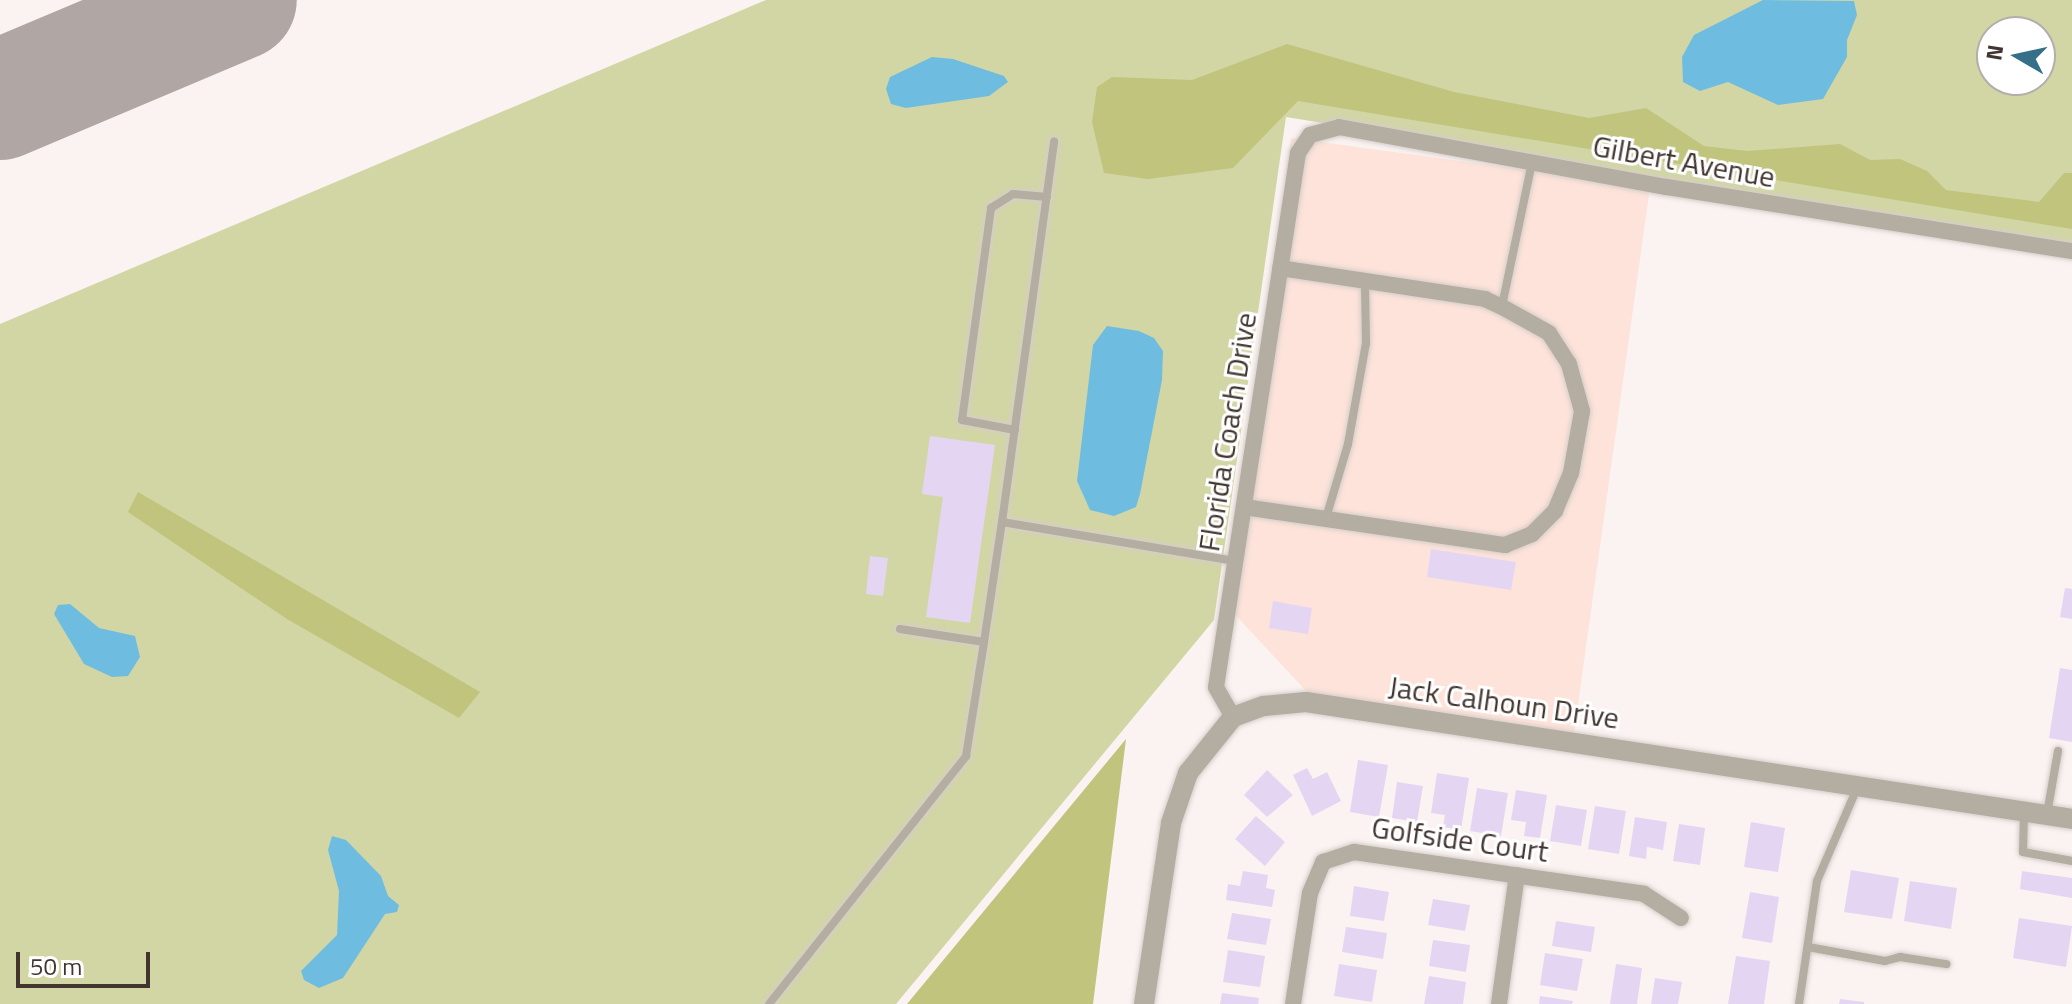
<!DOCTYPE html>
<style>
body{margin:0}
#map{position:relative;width:2072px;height:1004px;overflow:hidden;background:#faf3f1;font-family:"Titillium Web",sans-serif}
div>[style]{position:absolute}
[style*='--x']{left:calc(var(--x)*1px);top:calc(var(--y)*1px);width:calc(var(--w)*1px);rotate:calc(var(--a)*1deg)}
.built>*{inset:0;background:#fde3d9}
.green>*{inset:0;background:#d2d6a5}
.forest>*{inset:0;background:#c0c47d}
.water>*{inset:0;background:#6ebde1}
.taxiway>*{height:48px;margin:-24px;padding:0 24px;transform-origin:24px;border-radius:24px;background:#b0a6a3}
.runway>*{height:120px;margin:-60px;padding:0 60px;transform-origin:60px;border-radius:60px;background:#b0a6a3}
.building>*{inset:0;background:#e4d6f3}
.roads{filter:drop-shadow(0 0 2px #d5cdca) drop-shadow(0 0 2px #d5cdca)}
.service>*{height:8px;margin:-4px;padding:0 4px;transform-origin:4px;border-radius:4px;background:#b4ada1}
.minor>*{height:16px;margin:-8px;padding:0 8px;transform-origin:8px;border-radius:8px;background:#b4ada1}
.tertiary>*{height:20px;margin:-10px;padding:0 10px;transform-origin:10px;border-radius:10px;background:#b4ada1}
span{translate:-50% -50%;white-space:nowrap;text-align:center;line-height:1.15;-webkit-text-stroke:6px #fff;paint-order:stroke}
.street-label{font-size:30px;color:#423530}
.north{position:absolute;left:1976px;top:16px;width:80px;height:80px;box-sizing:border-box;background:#fff;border:2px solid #b3aeac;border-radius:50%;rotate:279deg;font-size:22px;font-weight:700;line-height:32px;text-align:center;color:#423530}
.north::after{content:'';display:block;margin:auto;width:28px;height:36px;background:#356f88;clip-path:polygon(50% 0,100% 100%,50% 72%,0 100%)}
.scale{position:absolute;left:16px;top:952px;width:134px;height:36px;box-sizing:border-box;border:4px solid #423530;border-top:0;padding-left:10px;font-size:24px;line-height:28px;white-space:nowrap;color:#423530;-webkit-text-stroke:6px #fff;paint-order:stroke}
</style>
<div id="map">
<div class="built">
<div style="clip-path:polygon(1291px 138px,1650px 187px,1574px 733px,1309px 694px,1225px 604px)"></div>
</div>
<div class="green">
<div style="clip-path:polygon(evenodd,766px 0,2072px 0,2072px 245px,1286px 117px,1214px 620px,896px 1004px,0 1004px,0 324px,766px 0,1992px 32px,2040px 32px,2040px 80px,1992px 80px,1992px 32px)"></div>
</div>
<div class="forest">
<div style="clip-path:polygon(1287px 44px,1454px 92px,1589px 118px,1646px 108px,1704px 146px,1747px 151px,1840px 144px,1870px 160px,1900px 159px,1927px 171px,1946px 190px,2039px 202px,2064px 173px,2072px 173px,2072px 229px,1298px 101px,1233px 168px,1148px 179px,1104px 173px,1092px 122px,1097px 87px,1112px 77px,1192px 80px)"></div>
<div style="clip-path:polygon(138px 492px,480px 692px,459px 718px,287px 619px,128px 512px)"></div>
<div style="clip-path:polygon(1126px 739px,1093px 1004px,907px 1004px)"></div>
</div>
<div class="water">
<div style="clip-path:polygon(1763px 0,1854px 1px,1857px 15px,1847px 40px,1847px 57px,1823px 99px,1778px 105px,1728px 82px,1700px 91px,1683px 82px,1682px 57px,1694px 35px)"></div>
<div style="clip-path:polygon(932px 57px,953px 59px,1004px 76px,1008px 82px,989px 96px,906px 108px,891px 104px,886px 89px,890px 77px)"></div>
<div style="clip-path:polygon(1107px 326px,1139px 331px,1154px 338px,1163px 351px,1162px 380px,1140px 494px,1136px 507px,1114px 516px,1090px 510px,1077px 481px,1093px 345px)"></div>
<div style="clip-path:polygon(70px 604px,99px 628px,135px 636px,140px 657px,128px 676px,112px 677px,84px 664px,54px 614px,58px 605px)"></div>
<div style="clip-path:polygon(332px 836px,346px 840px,381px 876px,388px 896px,399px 905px,397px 912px,385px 914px,343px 978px,319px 988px,304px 980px,301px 971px,337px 935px,339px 891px,328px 850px)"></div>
</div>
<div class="taxiway">
<div style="--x:120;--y:45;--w:115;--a:-23"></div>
</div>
<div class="runway">
<div style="--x:0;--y:100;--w:257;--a:-22.9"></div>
</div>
<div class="building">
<div style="clip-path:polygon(930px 436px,995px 445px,970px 623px,926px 617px,943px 497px,922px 494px)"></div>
<div style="clip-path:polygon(1431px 549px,1516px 562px,1511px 590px,1427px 577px)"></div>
<div style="clip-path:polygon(870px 556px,888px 558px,883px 596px,866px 594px)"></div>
<div style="clip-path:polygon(2065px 588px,2072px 589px,2072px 619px,2060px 617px)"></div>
<div style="clip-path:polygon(1273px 601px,1312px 608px,1308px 634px,1269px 628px)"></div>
<div style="clip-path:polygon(2060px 668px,2072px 670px,2072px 742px,2049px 738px)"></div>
<div style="clip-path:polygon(1358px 760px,1388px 765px,1379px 817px,1350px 812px)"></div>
<div style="clip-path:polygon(1307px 768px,1313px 779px,1327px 772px,1341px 801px,1312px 816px,1293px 775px)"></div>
<div style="clip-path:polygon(1267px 770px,1293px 795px,1267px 817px,1244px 795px)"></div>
<div style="clip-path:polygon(1437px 773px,1469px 778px,1461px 830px,1443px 827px,1445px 815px,1431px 813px)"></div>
<div style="clip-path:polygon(1397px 782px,1423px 786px,1417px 822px,1392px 818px)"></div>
<div style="clip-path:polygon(1477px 788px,1508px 793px,1501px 836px,1470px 831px)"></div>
<div style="clip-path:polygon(1516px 790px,1547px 795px,1540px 838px,1524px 836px,1526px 822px,1511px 820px)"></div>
<div style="clip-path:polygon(1556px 805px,1587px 810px,1581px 846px,1550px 841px)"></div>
<div style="clip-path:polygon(1595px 806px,1626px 811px,1619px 854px,1588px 849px)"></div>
<div style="clip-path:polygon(1256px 816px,1285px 842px,1265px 866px,1235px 839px)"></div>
<div style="clip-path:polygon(1635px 817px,1667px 822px,1663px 850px,1647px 847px,1646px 859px,1629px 856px)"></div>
<div style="clip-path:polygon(1751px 822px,1785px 828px,1778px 872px,1744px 867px)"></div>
<div style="clip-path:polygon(1679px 824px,1705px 828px,1700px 865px,1673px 861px)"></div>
<div style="clip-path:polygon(1851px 870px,1899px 878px,1892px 919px,1844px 912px)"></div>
<div style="clip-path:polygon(1243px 871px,1268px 875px,1266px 888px,1275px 890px,1272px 907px,1226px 900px,1228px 884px,1240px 886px)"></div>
<div style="clip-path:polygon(2022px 871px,2072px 878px,2072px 898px,2020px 889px)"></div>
<div style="clip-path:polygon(1910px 881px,1957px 888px,1951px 929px,1904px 921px)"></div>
<div style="clip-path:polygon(1354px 886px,1389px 892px,1384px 921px,1350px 916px)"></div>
<div style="clip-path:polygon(1750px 892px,1779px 897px,1772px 943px,1742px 938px)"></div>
<div style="clip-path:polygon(1433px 899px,1470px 905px,1465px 931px,1428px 925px)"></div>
<div style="clip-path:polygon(1232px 913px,1271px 919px,1266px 945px,1227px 939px)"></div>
<div style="clip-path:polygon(2019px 918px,2072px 926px,2066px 967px,2013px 958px)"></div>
<div style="clip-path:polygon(1556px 921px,1595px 927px,1591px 952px,1552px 946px)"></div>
<div style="clip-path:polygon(1346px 927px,1387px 933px,1383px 959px,1342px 952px)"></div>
<div style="clip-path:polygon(1433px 940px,1470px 945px,1466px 972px,1429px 966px)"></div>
<div style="clip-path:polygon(1228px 950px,1265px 956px,1260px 987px,1223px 982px)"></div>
<div style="clip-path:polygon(1545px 953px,1583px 959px,1577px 991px,1540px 985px)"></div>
<div style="clip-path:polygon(1736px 956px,1770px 961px,1764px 1004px,1728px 1004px)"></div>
<div style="clip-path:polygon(1339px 964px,1377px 970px,1372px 1002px,1334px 996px)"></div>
<div style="clip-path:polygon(1616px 964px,1642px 968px,1637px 1004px,1610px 1004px)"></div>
<div style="clip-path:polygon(1429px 976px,1466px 982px,1463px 1004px,1424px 1004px)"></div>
<div style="clip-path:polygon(1655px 978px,1682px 982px,1678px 1004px,1651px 1004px)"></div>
<div style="clip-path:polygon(1222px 993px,1259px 998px,1258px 1004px,1220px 1004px)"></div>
<div style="clip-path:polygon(1540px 996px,1573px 1001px,1572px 1004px,1539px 1004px)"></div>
<div style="clip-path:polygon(1840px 999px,1864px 1002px,1864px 1004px,1839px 1004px)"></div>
</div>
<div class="roads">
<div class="service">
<div style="--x:1502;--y:306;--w:146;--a:-78.2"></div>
<div style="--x:1015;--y:430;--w:54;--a:-169.3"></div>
<div style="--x:962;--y:420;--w:214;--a:-82.2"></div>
<div style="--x:991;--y:208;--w:26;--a:-32"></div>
<div style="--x:1013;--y:194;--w:34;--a:5"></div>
<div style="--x:1326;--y:518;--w:77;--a:-73.4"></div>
<div style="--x:1348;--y:444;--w:103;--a:-79.9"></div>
<div style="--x:1366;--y:343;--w:58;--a:-91"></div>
<div style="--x:1002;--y:522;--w:384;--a:-82.2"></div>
<div style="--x:900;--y:629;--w:85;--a:8.8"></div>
<div style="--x:984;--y:642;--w:121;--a:-81.5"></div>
<div style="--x:1002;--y:522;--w:236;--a:9.5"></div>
<div style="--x:2024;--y:812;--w:40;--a:91.4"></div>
<div style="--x:2023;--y:852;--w:50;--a:10.4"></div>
<div style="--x:2047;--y:814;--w:64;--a:-80.1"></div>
<div style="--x:1808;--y:947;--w:78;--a:10.3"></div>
<div style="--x:1885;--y:961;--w:16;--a:-15"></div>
<div style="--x:1900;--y:957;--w:47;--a:8.7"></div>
<div style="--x:769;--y:1004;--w:317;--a:-51.5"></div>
<div style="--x:966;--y:756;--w:115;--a:-81"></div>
<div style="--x:1799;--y:1004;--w:124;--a:-81.7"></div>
<div style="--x:1817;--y:881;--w:103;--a:-66.7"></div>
</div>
<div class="minor">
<div style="--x:1244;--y:507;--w:264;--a:8.3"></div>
<div style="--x:1505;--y:545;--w:29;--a:-22"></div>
<div style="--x:1532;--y:534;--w:33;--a:-45"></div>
<div style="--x:1555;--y:511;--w:41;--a:-67.2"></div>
<div style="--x:1571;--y:473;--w:63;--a:-79.9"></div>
<div style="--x:1582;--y:411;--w:49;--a:-105.5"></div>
<div style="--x:1569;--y:364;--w:37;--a:-123"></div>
<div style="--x:1549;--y:333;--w:54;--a:-151"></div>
<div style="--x:1502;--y:307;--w:19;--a:-155"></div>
<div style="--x:1485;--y:299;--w:207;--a:-171.4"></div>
<div style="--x:1233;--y:717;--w:34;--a:-120"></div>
<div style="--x:1216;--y:687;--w:540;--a:-81.27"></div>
<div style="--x:1298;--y:153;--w:22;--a:-56"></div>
<div style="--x:1310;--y:135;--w:30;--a:-15"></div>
<div style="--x:1339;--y:127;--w:333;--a:10.4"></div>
<div style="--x:1667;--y:187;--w:410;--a:9"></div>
<div style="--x:1293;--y:1004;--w:112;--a:-81.3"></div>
<div style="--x:1310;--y:893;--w:34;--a:-67"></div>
<div style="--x:1323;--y:862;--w:33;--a:-18"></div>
<div style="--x:1354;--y:852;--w:293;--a:8.2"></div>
<div style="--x:1644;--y:894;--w:44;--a:33"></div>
<div style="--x:1499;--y:1004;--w:130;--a:-82.1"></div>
</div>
<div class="tertiary">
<div style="--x:1144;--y:1004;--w:183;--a:-81.5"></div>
<div style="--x:1171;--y:823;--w:53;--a:-71.2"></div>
<div style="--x:1188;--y:773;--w:72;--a:-51.2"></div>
<div style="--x:1233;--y:717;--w:33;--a:-20"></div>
<div style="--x:1264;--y:706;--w:42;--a:-5.4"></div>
<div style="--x:1306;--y:702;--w:775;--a:8.68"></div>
</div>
</div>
<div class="street-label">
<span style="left:1684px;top:161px;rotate:10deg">Gilbert Avenue</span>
<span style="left:1227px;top:432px;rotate:-81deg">Florida Coach Drive</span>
<span style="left:1504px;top:702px;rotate:8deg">Jack Calhoun Drive</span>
<span style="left:1460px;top:839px;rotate:8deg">Golfside Court</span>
</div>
<div class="north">N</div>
<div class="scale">50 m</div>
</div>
